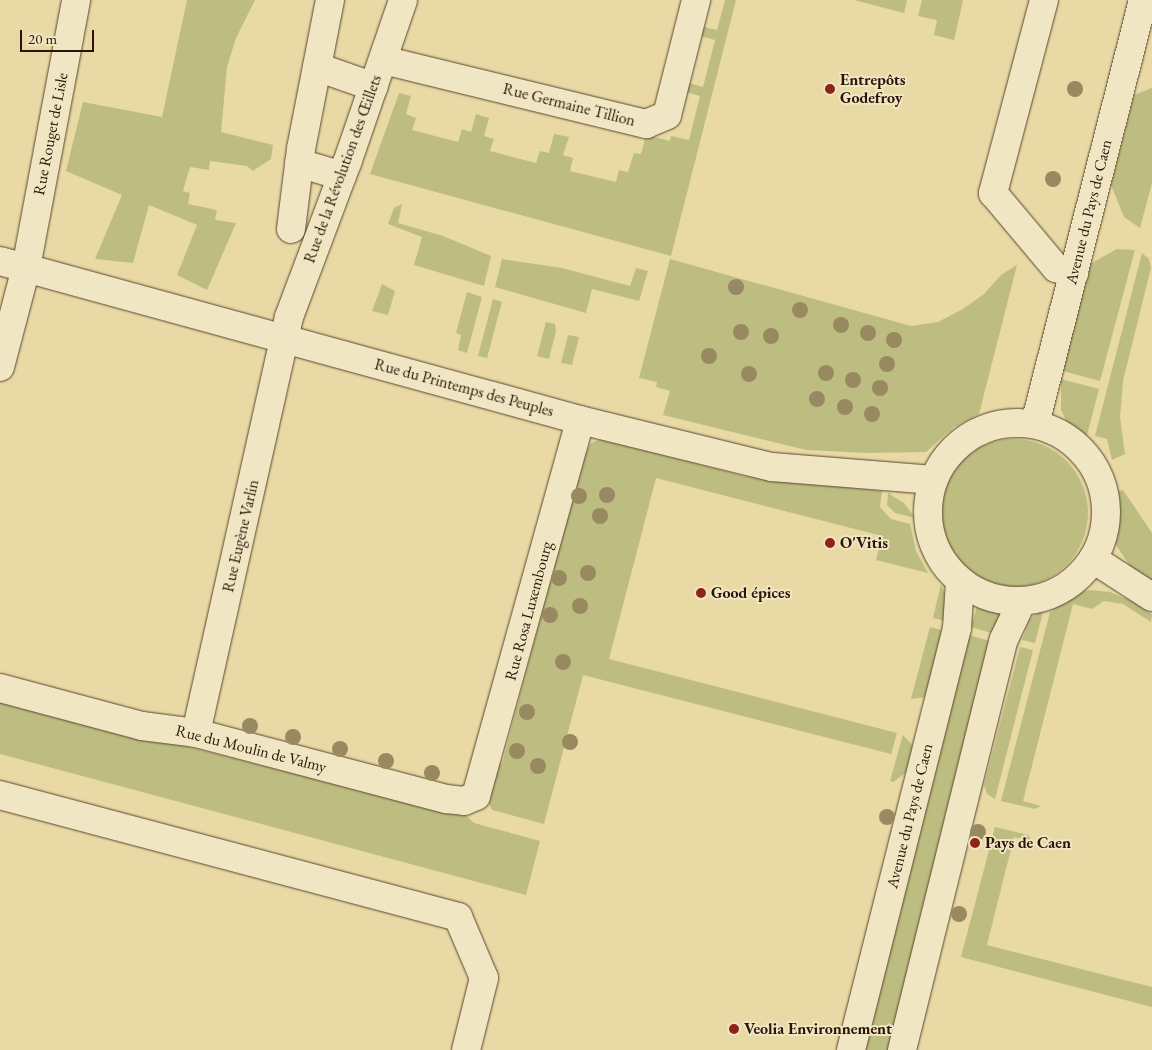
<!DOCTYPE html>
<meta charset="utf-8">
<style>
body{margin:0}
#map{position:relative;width:1152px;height:1050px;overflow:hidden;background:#e8d9a5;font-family:"EB Garamond",serif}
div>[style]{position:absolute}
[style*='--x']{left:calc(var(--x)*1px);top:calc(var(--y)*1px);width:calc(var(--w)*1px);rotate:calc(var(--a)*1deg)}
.green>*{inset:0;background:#bdbd81}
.round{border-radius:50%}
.roads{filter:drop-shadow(0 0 1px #5a452d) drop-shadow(0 0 1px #5a452d)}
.minor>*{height:28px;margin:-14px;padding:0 14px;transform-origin:14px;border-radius:14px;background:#f0e6c4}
.minor>.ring{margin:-14px;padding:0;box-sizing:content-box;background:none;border:28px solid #f0e6c4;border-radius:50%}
.trees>*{width:16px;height:16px;margin:-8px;border-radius:50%;background:#988961}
.dots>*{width:14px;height:14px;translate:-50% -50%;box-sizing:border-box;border:2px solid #f0e6c4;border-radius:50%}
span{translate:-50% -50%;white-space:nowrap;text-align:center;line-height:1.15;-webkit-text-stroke:4px #f0e6c4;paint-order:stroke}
.poi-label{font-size:16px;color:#2b1405;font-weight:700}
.left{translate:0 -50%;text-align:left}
.street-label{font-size:16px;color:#2b1405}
.scale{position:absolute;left:20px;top:30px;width:74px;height:22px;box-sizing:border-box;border:2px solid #2b1405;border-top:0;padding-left:6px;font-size:15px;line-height:18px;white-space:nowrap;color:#2b1405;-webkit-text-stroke:4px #f0e6c4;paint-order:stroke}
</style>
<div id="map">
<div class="green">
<div style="clip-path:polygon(187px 0,255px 0,236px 38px,227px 67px,221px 132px,273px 145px,271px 159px,253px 171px,247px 166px,210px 161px,209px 170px,190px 167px,183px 191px,190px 193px,188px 204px,217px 210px,215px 220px,236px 223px,207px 290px,177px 275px,197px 225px,149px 205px,133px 263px,95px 259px,122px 195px,66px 171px,83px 102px,162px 117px)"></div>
<div style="clip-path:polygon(725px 0,736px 0,671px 256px,370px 174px,399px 93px,411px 96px,406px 114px,416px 118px,412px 130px,458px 142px,462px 129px,471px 132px,476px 114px,482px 116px,489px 118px,484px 136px,494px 139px,490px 151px,536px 163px,540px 151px,549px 153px,554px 134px,569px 137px,563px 155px,573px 158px,570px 171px,616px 182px,619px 170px,628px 172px,634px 153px,641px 154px,646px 135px,670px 141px,671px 136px,689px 140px,700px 96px,683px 91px,685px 82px,703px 87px,715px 40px,697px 35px,700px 26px,717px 30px)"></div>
<div style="clip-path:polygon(854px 0,907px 0,904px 13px)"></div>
<div style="clip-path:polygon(922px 0,963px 0,954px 40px,934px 35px,937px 20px,918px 16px)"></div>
<div style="clip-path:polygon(1152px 88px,1152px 183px,1140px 228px,1124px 217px,1111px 185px,1134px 95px)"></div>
<div style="clip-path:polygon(402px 204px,398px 223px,443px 236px,491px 256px,484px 286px,414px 265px,422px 237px,388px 224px,394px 208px)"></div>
<div style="clip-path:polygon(1117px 249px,1135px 250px,1100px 381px,1063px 371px,1090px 264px)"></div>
<div style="clip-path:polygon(1142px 253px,1149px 259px,1151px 268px,1123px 381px,1120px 417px,1125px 454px,1112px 460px,1107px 439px,1095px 436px)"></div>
<div style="clip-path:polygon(502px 259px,562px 268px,630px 286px,636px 268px,648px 271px,639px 301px,592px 289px,586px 313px,495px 287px)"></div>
<div style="clip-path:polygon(670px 259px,911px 326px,938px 322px,963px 309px,984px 294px,1001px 275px,1017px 265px,979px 414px,953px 428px,926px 452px,866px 453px,806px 450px,663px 415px,670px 391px,656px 387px,657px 382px,639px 378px)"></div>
<div style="clip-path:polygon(382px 284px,395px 291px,388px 315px,372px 311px)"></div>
<div style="clip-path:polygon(467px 292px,482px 297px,467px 353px,458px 350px,461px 335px,456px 333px)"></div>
<div style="clip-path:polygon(493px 299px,502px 302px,487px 358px,478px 356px)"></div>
<div style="clip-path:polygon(546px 322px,555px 324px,556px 331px,549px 359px,537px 356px)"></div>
<div style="clip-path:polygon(568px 335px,579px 337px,572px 365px,561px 363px)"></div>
<div style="clip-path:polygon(1061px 379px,1099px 389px,1085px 443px,1067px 423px,1061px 410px)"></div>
<div class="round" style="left:940px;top:439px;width:148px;height:148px"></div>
<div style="clip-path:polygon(601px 439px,744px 476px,882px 491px,880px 507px,891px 519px,910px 524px,916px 551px,928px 573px,876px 560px,882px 536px,656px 478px,609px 659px,897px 733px,891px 754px,583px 675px,544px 824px,492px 810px,486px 798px,496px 763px,502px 764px,581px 462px,591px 443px)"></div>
<div style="clip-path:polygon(1123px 490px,1152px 533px,1152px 582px,1132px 569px,1114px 542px,1116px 513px,1111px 493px)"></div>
<div style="clip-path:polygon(888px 493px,904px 503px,915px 518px,895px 513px,887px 505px)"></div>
<div style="clip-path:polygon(941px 584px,947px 599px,946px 621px,933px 618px)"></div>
<div style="clip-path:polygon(1090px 590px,1110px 592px,1132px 601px,1152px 614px,1151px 622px,1123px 604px,1104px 601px,1092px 609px,1073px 604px,1023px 801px,1041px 806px,1035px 809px,1001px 801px,1050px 612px,1054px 610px,1052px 605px,1076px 592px)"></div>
<div style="clip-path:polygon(977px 606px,1001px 612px,995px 634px,971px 627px)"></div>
<div style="clip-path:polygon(1044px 608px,1035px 643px,1022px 640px,1030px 619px)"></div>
<div style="clip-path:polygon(930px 627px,944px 631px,927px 697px,911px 699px)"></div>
<div style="clip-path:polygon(969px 635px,993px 642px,888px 1050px,862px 1050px)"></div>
<div style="clip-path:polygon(1020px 647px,1033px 650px,995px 799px,987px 794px,984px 785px)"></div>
<div style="clip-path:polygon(0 699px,418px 805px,459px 809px,474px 823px,540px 841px,526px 895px,0 754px)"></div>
<div style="clip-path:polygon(903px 735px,914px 747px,907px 772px,893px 782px,890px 781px)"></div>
<div style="clip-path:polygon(995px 827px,1028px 835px,1032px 841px,1014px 837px,987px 945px,1152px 987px,1152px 1007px,961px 957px)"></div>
</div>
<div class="roads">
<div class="minor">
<div style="--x:1044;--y:0;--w:200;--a:104.8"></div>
<div style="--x:993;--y:193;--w:98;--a:50"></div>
<div style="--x:1056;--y:268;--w:19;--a:16"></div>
<div style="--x:383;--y:60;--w:271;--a:13.7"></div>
<div style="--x:646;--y:124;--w:23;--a:-23"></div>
<div style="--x:667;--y:115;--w:119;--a:-75.8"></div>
<div style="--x:317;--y:67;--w:60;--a:19.3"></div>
<div style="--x:299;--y:163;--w:45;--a:16.8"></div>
<div style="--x:291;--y:229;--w:81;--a:-82.9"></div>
<div style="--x:301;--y:149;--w:152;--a:-79"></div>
<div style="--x:0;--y:261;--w:601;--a:15.33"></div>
<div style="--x:580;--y:420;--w:198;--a:13.8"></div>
<div style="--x:772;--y:467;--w:162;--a:4.6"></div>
<div style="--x:0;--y:367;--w:102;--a:-75.3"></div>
<div style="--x:26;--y:268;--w:273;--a:-79.4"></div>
<div class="ring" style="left:928px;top:423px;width:150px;height:150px"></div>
<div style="--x:1035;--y:424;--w:438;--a:-75.7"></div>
<div style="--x:1093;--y:559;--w:70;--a:32.8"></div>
<div style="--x:0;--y:688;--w:147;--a:15"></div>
<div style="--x:142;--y:726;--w:54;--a:7.4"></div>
<div style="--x:196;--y:733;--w:259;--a:14.8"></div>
<div style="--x:446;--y:799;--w:18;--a:6"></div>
<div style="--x:464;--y:801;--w:13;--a:-23"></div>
<div style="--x:476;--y:796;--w:390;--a:-74.5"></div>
<div style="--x:196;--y:733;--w:426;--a:-77.4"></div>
<div style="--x:289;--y:317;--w:165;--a:-69.4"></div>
<div style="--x:347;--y:163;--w:172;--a:-71"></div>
<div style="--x:0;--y:795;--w:474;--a:14.9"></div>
<div style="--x:458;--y:917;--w:66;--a:66.9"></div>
<div style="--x:484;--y:978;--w:74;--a:104"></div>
<div style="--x:851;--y:1050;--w:435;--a:-75.9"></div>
<div style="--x:957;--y:628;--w:47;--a:-86.3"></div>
<div style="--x:902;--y:1050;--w:423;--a:-76.1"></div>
<div style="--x:1004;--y:639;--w:42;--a:-64.7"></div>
</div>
</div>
<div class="trees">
<div style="left:1075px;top:89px"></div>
<div style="left:1053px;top:179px"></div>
<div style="left:736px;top:287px"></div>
<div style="left:800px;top:310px"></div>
<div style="left:841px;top:325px"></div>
<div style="left:741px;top:332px"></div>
<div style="left:868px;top:333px"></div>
<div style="left:771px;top:336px"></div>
<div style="left:894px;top:340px"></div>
<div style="left:709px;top:356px"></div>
<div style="left:887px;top:364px"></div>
<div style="left:826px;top:373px"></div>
<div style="left:749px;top:374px"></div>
<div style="left:853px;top:380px"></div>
<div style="left:880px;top:388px"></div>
<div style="left:817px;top:399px"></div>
<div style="left:845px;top:407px"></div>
<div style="left:872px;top:414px"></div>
<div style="left:607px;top:495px"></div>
<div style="left:579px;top:496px"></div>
<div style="left:600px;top:516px"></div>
<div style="left:588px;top:573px"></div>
<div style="left:559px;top:578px"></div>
<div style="left:580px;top:606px"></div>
<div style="left:550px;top:615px"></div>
<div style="left:563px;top:662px"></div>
<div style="left:527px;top:712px"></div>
<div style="left:250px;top:726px"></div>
<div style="left:293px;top:737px"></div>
<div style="left:570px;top:742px"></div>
<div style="left:340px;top:749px"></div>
<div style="left:517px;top:751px"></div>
<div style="left:386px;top:761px"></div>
<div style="left:538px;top:766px"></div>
<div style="left:432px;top:773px"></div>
<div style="left:887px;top:817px"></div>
<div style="left:978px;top:832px"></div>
<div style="left:959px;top:914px"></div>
</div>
<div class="dots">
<div style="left:830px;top:89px;background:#8f2418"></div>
<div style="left:830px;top:543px;background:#8f2418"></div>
<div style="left:701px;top:593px;background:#8f2418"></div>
<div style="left:975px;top:843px;background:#8f2418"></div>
<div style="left:734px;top:1029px;background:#8f2418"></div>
</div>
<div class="poi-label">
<span class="left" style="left:840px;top:89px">Entrepôts<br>Godefroy</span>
<span class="left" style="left:840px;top:543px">O'Vitis</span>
<span class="left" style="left:711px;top:593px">Good épices</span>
<span class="left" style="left:985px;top:843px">Pays de Caen</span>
<span class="left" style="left:744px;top:1029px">Veolia Environnement</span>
</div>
<div class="street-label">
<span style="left:569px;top:105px;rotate:14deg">Rue Germaine Tillion</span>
<span style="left:51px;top:134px;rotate:-79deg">Rue Rouget de Lisle</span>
<span style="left:343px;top:169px;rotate:-70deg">Rue de la Révolution des Œillets</span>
<span style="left:1089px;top:212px;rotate:-76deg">Avenue du Pays de Caen</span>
<span style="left:464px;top:388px;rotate:15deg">Rue du Printemps des Peuples</span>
<span style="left:241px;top:536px;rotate:-77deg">Rue Eugène Varlin</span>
<span style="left:529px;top:611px;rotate:-75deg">Rue Rosa Luxembourg</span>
<span style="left:251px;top:749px;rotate:14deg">Rue du Moulin de Valmy</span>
<span style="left:910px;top:816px;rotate:-76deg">Avenue du Pays de Caen</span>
</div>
<div class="scale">20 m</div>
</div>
